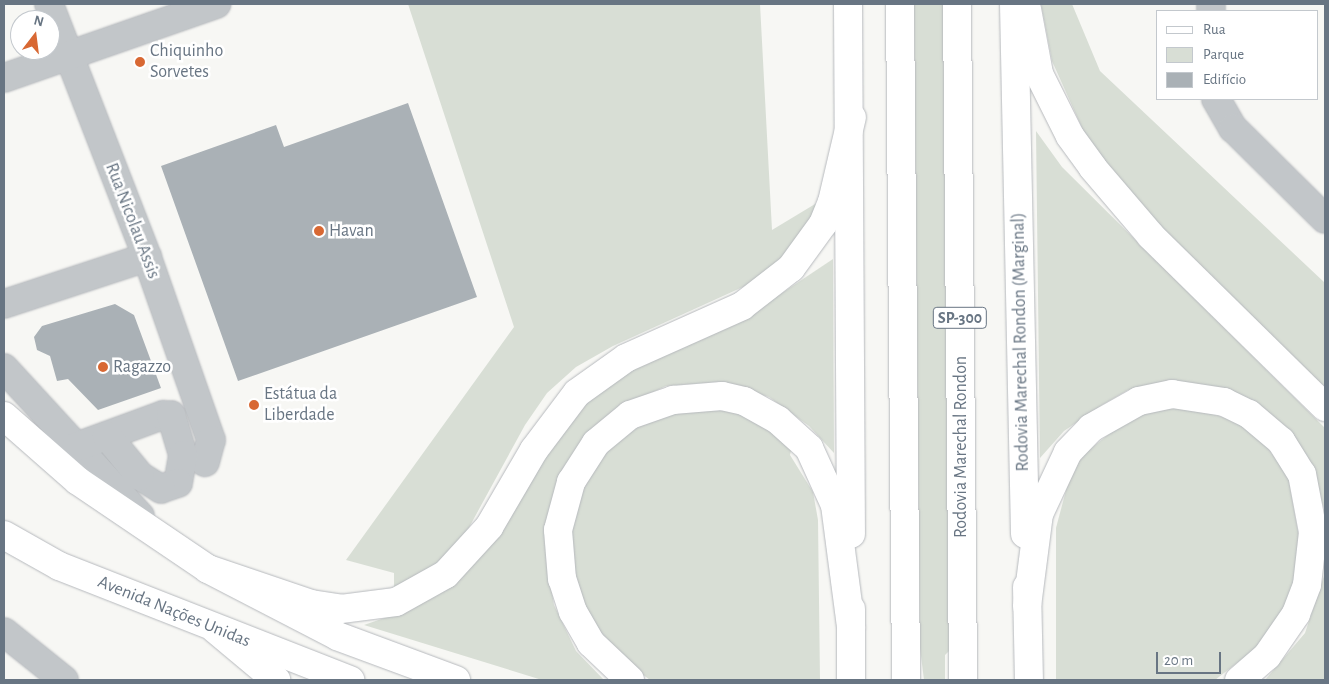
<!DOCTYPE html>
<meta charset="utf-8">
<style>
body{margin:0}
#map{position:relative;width:1329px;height:684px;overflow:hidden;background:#f7f7f4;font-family:"Alegreya Sans",sans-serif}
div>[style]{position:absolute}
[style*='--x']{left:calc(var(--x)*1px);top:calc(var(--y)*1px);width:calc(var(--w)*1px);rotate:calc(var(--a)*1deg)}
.green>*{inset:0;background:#d8ded5}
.building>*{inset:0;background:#aab1b6}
.roads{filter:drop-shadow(0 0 1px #b6b9bd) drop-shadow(0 0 1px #b6b9bd)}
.minor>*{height:28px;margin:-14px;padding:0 14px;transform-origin:14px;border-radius:14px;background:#c2c6c9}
.major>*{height:28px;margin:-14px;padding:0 14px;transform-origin:14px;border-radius:14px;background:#fff}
.highway>*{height:28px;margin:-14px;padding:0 14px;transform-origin:14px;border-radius:14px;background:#fff}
.dots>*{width:14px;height:14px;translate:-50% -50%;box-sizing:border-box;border:2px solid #fff;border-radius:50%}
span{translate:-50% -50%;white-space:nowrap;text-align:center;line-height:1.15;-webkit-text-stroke:5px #fff;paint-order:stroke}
.shield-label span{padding:1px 4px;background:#fff;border:1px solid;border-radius:4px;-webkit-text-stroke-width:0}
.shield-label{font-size:16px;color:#687583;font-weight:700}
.poi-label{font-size:18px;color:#687583}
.left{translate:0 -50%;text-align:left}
.street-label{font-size:18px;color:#687583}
.frame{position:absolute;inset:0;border:5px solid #687583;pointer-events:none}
.legend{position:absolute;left:1156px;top:10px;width:162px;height:90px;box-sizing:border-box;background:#fff;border:1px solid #c3c8cd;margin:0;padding:6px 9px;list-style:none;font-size:15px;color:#687583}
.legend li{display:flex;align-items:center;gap:10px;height:25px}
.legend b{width:25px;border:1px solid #c3c8cd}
.north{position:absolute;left:10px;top:10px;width:50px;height:50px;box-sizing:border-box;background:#fff;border:1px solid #c3c8cd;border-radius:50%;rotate:15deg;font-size:14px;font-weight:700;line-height:20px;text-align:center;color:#687583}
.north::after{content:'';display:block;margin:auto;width:18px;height:22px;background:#d86833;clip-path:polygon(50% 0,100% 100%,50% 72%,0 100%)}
.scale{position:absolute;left:1156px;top:652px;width:65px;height:22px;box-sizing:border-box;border:2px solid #687583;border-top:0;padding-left:6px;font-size:15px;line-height:18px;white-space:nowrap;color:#687583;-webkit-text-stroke:4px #fff;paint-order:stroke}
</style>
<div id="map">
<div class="green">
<div style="clip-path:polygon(408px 4px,760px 4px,772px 230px,825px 198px,796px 245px,756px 281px,613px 346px,576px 367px,547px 393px,525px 425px,460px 544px,440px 563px,394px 589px,394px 573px,346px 560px,514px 327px)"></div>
<div style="clip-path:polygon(914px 4px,943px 4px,951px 649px,945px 655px,945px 680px,924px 680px,920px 648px)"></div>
<div style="clip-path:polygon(1041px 4px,1072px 4px,1100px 71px,1325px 283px,1325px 391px,1154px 223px,1087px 139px,1052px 61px)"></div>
<div style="clip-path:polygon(1036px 131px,1062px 167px,1325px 428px,1325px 512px,1307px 456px,1158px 385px,1128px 390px,1102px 405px,1064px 431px,1040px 458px)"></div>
<div style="clip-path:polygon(833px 259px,834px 453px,809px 426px,769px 397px,719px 382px,666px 386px,617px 409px,548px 527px,546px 555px,554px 605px,576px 651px,604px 680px,542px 680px,364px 625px,413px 608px,457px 581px,557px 433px,576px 410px,616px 377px,773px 299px)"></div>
<div style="clip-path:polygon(694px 404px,752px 414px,792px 447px,790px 455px,813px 492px,818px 520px,820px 680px,650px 680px,614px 653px,582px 610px,569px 564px,572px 514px,591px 469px,624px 431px)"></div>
<div style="clip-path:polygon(1183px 406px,1237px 421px,1260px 437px,1288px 476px,1301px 548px,1290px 598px,1264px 642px,1215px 680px,1056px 680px,1056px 528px,1069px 479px,1083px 455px,1131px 416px)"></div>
<div style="clip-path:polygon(1325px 573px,1325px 680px,1265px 680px,1305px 633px)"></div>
</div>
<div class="building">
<div style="clip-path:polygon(408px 103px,477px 297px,238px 381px,161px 166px,276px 125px,284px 147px)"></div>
<div style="clip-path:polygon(115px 304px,134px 315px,161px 388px,98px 410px,68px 379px,57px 381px,50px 356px,37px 350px,34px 337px,42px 326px)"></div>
</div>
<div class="roads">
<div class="minor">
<div style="--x:49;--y:4;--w:271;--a:68.8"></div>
<div style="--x:147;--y:257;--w:194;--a:70.7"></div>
<div style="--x:211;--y:440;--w:23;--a:105"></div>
<div style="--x:1211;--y:4;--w:7;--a:90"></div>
<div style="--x:4;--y:78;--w:225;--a:-19.2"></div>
<div style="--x:1216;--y:99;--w:34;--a:60"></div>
<div style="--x:1233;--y:128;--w:129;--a:44.7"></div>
<div style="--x:4;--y:304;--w:151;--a:-18.2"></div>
<div style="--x:4;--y:368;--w:201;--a:47.4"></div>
<div style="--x:76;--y:447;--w:93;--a:-20.2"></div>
<div style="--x:163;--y:415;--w:8;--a:0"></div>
<div style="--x:171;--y:415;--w:42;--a:73.3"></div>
<div style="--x:183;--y:455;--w:28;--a:100"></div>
<div style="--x:178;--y:483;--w:18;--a:161"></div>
<div style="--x:161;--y:489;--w:25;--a:-148"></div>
<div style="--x:140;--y:476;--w:52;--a:-129.5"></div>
<div style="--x:4;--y:632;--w:77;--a:38.7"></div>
</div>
<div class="major">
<div style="--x:4;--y:416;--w:98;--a:41.3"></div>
<div style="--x:78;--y:481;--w:157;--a:34.1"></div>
<div style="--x:208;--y:569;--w:145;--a:27.4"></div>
<div style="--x:337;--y:636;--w:127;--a:20.3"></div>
<div style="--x:4;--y:535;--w:63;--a:29.4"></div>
<div style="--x:59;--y:566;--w:313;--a:21.4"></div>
</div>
<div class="highway">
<div style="--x:848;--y:4;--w:530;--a:89.68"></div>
<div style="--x:900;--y:4;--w:676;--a:89.49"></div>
<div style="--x:957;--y:4;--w:676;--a:89.49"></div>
<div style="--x:1014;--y:4;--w:530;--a:88.81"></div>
<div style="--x:1027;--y:9;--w:66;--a:79.5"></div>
<div style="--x:1039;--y:74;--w:69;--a:63.4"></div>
<div style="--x:1070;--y:136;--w:39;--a:54"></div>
<div style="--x:1093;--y:168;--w:89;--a:49.5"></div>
<div style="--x:1151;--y:236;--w:244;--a:44.5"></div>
<div style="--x:208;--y:569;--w:109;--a:18.8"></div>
<div style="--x:311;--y:604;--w:30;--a:9"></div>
<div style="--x:341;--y:609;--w:55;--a:-7.3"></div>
<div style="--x:396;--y:602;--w:57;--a:-29.2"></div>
<div style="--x:446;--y:574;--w:64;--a:-47.5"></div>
<div style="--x:489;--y:527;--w:89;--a:-59.7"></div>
<div style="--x:534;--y:450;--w:71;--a:-53"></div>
<div style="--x:577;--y:393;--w:60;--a:-35.5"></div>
<div style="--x:626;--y:358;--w:127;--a:-24.1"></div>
<div style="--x:742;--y:306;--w:62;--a:-37.8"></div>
<div style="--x:791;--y:268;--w:54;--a:-54"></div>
<div style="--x:823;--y:224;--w:24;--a:-68"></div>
<div style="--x:832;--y:202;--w:87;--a:-76.8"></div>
<div style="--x:1027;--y:587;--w:93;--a:88.8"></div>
<div style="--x:1027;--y:606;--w:93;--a:-82.6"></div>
<div style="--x:1039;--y:514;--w:68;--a:-64.9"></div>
<div style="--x:1068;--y:452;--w:33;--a:-46"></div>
<div style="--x:1091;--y:428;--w:55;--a:-29.4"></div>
<div style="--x:1139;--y:401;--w:34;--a:-12"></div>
<div style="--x:1172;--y:394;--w:53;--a:8.7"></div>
<div style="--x:1224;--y:402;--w:28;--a:26"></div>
<div style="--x:1249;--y:414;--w:42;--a:40.2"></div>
<div style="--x:1281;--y:441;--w:39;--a:58"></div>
<div style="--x:1302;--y:474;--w:59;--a:79.3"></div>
<div style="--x:1313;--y:532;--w:53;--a:96.5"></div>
<div style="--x:1307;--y:585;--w:31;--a:111"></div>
<div style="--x:1296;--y:614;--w:51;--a:124.6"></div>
<div style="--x:1267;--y:656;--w:37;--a:139"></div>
<div style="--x:851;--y:609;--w:71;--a:90"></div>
<div style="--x:215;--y:629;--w:80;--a:39.9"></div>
<div style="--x:630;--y:680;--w:54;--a:-136.5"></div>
<div style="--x:591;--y:643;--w:36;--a:-120"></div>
<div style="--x:573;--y:612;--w:35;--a:-108"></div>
<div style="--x:562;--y:579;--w:49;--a:-94.7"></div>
<div style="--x:558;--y:530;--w:50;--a:-74.8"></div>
<div style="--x:571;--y:482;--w:46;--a:-57.3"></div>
<div style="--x:596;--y:443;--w:44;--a:-39.5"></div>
<div style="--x:630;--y:415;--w:46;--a:-19.2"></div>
<div style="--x:673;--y:400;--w:49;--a:-4.7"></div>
<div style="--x:722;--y:396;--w:23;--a:13"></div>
<div style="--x:744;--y:401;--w:39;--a:29"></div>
<div style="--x:778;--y:420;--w:42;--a:42.1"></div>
<div style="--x:809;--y:448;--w:63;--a:65.5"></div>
<div style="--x:835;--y:505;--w:122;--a:82.5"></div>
</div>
</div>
<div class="dots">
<div style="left:140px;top:62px;background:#d86833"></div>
<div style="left:319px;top:231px;background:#d86833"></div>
<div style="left:103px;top:367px;background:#d86833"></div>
<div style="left:254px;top:405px;background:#d86833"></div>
</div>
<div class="shield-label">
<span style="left:960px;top:318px">SP-300</span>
</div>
<div class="poi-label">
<span class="left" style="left:150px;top:62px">Chiquinho<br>Sorvetes</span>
<span class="left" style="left:329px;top:231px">Havan</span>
<span class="left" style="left:113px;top:367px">Ragazzo</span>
<span class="left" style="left:264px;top:405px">Estátua da<br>Liberdade</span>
</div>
<div class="street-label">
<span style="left:132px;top:221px;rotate:69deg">Rua Nicolau Assis</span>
<span style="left:1021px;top:342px;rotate:-91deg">Rodovia Marechal Rondon (Marginal)</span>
<span style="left:961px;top:447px;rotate:-90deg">Rodovia Marechal Rondon</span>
<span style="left:174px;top:612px;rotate:22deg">Avenida Nações Unidas</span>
</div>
<div class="frame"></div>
<ul class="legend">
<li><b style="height:6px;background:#fff"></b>Rua</li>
<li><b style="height:14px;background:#d8ded5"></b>Parque</li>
<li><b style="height:14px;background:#aab1b6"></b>Edifício</li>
</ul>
<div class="north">N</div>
<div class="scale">20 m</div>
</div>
